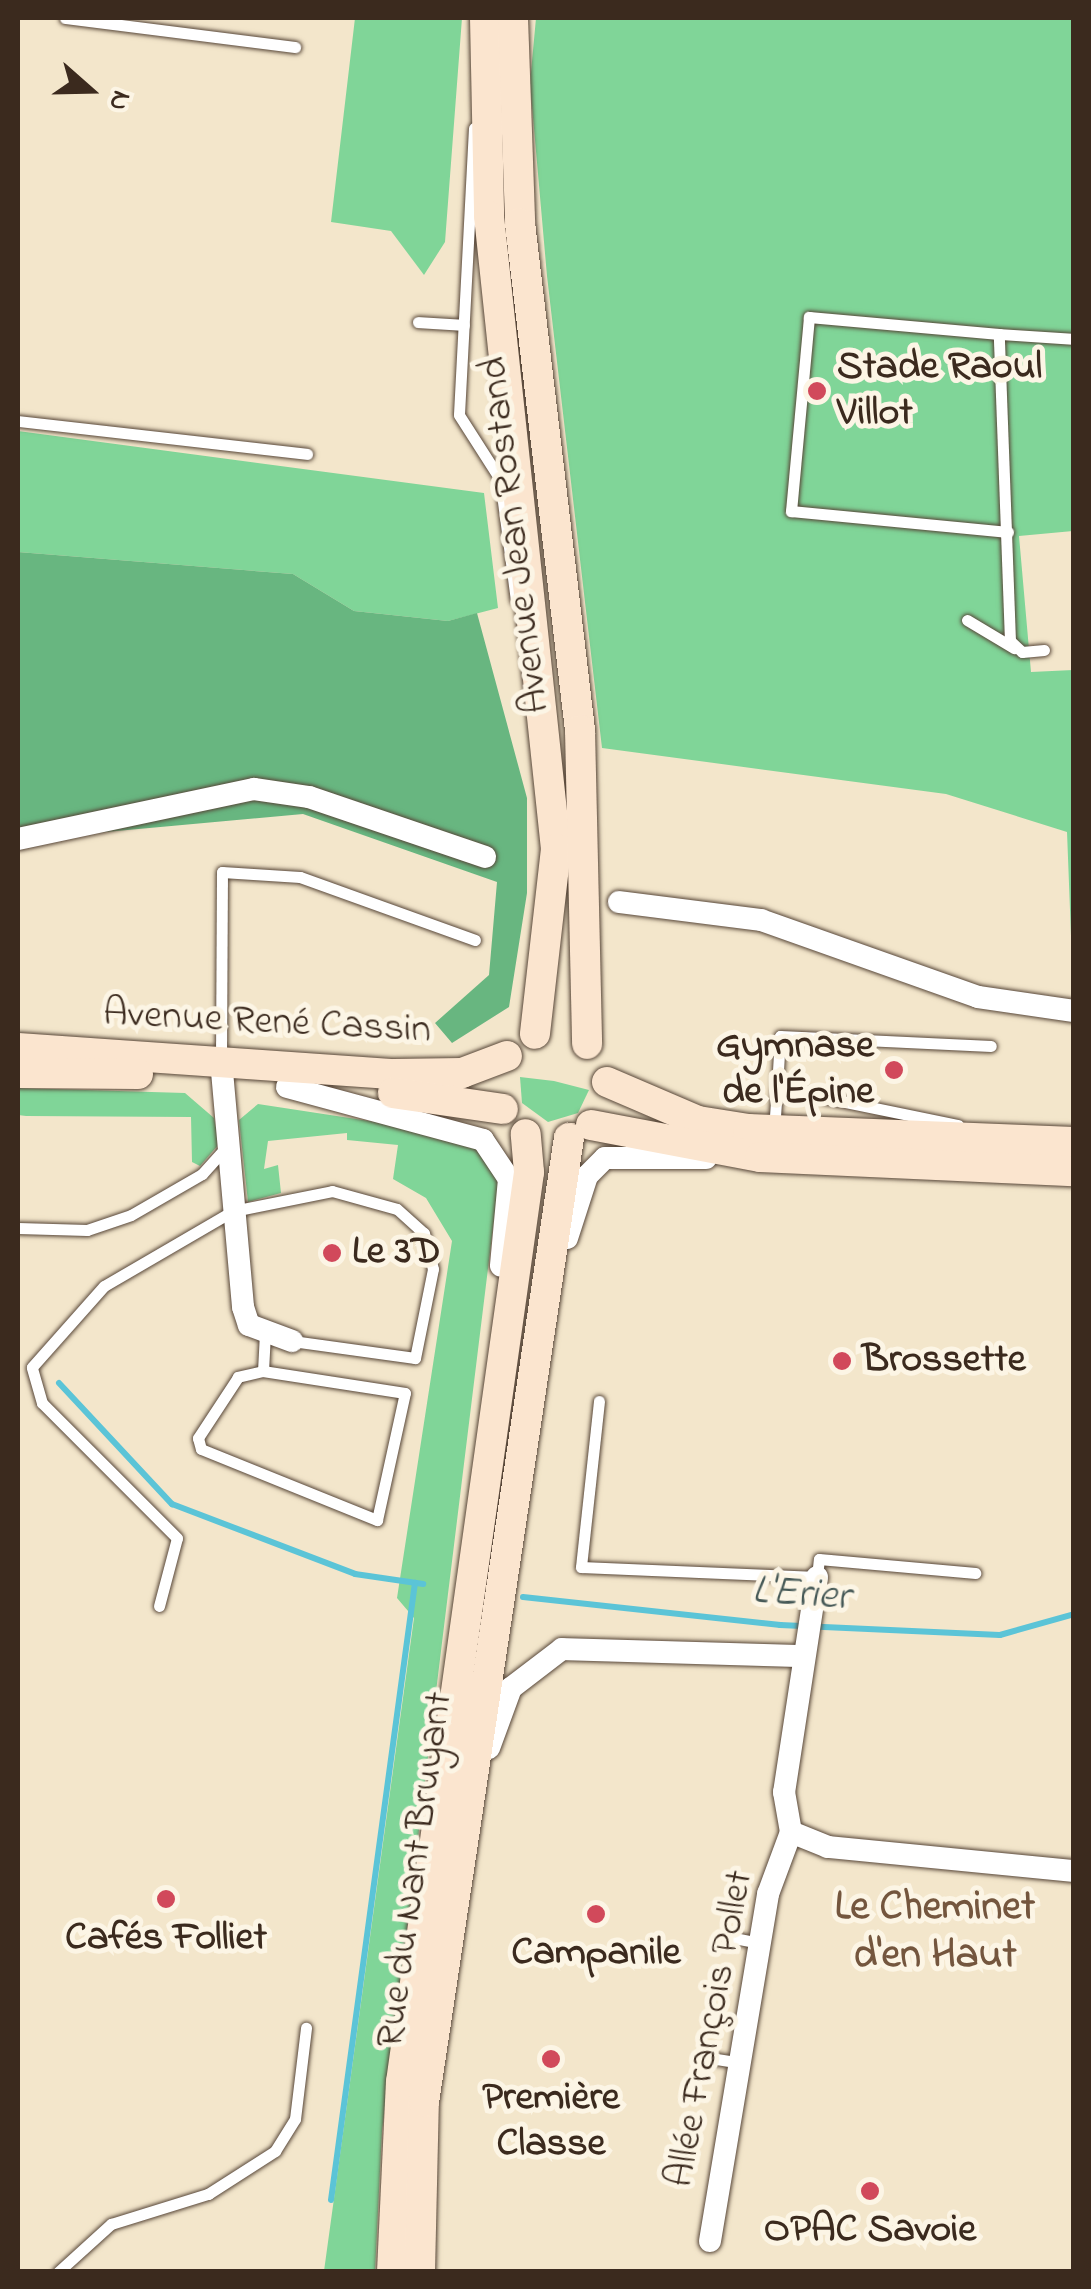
<!DOCTYPE html>
<meta charset="utf-8">
<style>
body{margin:0}
#map{position:relative;width:1091px;height:2289px;overflow:hidden;background:#f3e6cb;font-family:"Indie Flower",sans-serif}
div>[style]{position:absolute}
[style*='--x']{left:calc(var(--x)*1px);top:calc(var(--y)*1px);width:calc(var(--w)*1px);rotate:calc(var(--a)*1deg)}
.green>*{inset:0;background:#80d598}
.forest>*{inset:0;background:#68b680}
.stream>*{height:6px;margin:-3px;padding:0 3px;transform-origin:3px;border-radius:3px;background:#5bc4d7}
.roads{filter:drop-shadow(0 0 2px #574638) drop-shadow(0 0 2px #574638)}
.lane>*{height:11px;margin:-5.5px;padding:0 5.5px;transform-origin:5.5px;border-radius:5.5px;background:#fff}
.street>*{height:22px;margin:-11px;padding:0 11px;transform-origin:11px;border-radius:11px;background:#fff}
.secondary>*{height:30px;margin:-15px;padding:0 15px;transform-origin:15px;border-radius:15px;background:#fbe5cf}
.dots>*{width:28px;height:28px;translate:-50% -50%;box-sizing:border-box;border:5px solid #fcf5e5;border-radius:50%}
span{translate:-50% -50%;white-space:nowrap;text-align:center;line-height:1.15;-webkit-text-stroke:10px #fcf5e5;paint-order:stroke}
.poi-label{font-size:40px;color:#3b2a1e;font-weight:700}
.left{translate:0 -50%;text-align:left}
.right{translate:-100% -50%;text-align:right}
.street-label{font-size:40px;color:#3b2a1e}
.water-label{font-size:42px;color:#455856;font-style:italic}
.neighbourhood-label{font-size:42px;color:#74563e;font-weight:700}
.frame{position:absolute;inset:0;border:20px solid #3b2a1e;pointer-events:none}
.north{position:absolute;left:40px;top:40px;width:100px;height:100px;-webkit-text-stroke:8px #fcf5e5;paint-order:stroke;rotate:110deg;font-size:28px;font-weight:700;line-height:40px;text-align:center;color:#3b2a1e}
.north::after{content:'';display:block;margin:auto;width:35px;height:45px;background:#3b2a1e;clip-path:polygon(50% 0,100% 100%,50% 72%,0 100%)}
</style>
<div id="map">
<div class="green">
<div style="clip-path:polygon(355px 18px,462px 18px,445px 242px,424px 275px,391px 231px,331px 222px)"></div>
<div style="clip-path:polygon(536px 18px,1073px 18px,1073px 531px,1019px 536px,1031px 672px,1073px 670px,1073px 988px,1067px 832px,946px 794px,602px 748px,547px 276px,530px 83px)"></div>
<div style="clip-path:polygon(18px 431px,484px 493px,498px 608px,448px 621px,354px 611px,293px 574px,18px 552px)"></div>
<div style="clip-path:polygon(520px 1077px,554px 1081px,589px 1090px,578px 1113px,548px 1122px,522px 1103px)"></div>
<div style="clip-path:polygon(18px 1088px,185px 1093px,214px 1118px,219px 1144px,200px 1166px,192px 1162px,191px 1117px,26px 1116px,18px 1115px)"></div>
<div style="clip-path:polygon(258px 1104px,415px 1128px,481px 1150px,499px 1179px,382px 2131px,375px 2271px,324px 2271px,414px 1618px,397px 1598px,452px 1241px,426px 1198px,393px 1179px,398px 1145px,347px 1140px,347px 1133px,268px 1141px,264px 1169px,278px 1165px,281px 1193px,248px 1202px,239px 1120px)"></div>
</div>
<div class="forest">
<div style="clip-path:polygon(18px 552px,293px 574px,354px 611px,448px 621px,477px 613px,527px 798px,527px 893px,509px 1007px,452px 1043px,435px 1023px,489px 975px,497px 882px,303px 814px,18px 840px)"></div>
</div>
<div class="stream">
<div style="--x:59;--y:1383;--w:166;--a:47"></div>
<div style="--x:172;--y:1504;--w:196;--a:20.9"></div>
<div style="--x:355;--y:1574;--w:69;--a:8.4"></div>
<div style="--x:523;--y:1597;--w:259;--a:6.2"></div>
<div style="--x:780;--y:1625;--w:220;--a:2.6"></div>
<div style="--x:1000;--y:1635;--w:77;--a:-15.8"></div>
<div style="--x:331;--y:2200;--w:623;--a:-82.25"></div>
</div>
<div class="roads">
<div class="lane">
<div style="--x:65;--y:18;--w:232;--a:7.2"></div>
<div style="--x:474;--y:128;--w:287;--a:93"></div>
<div style="--x:459;--y:415;--w:76;--a:57.4"></div>
<div style="--x:500;--y:479;--w:122;--a:82.5"></div>
<div style="--x:418;--y:322;--w:46;--a:3.7"></div>
<div style="--x:999;--y:334;--w:191;--a:-174.9"></div>
<div style="--x:809;--y:317;--w:195;--a:95.3"></div>
<div style="--x:791;--y:511;--w:218;--a:5.5"></div>
<div style="--x:18;--y:421;--w:291;--a:6.5"></div>
<div style="--x:967;--y:620;--w:55;--a:30.8"></div>
<div style="--x:1044;--y:650;--w:22;--a:175"></div>
<div style="--x:1022;--y:652;--w:16;--a:-137"></div>
<div style="--x:1010;--y:641;--w:307;--a:-92.1"></div>
<div style="--x:999;--y:334;--w:75;--a:3.8"></div>
<div style="--x:221;--y:1060;--w:188;--a:-89.7"></div>
<div style="--x:222;--y:872;--w:78;--a:3.7"></div>
<div style="--x:300;--y:877;--w:186;--a:19.8"></div>
<div style="--x:777;--y:1088;--w:52;--a:-86.7"></div>
<div style="--x:780;--y:1036;--w:211;--a:2.7"></div>
<div style="--x:774;--y:1130;--w:42;--a:-85.9"></div>
<div style="--x:777;--y:1088;--w:185;--a:11.6"></div>
<div style="--x:18;--y:1228;--w:69;--a:1.7"></div>
<div style="--x:87;--y:1230;--w:46;--a:-18.8"></div>
<div style="--x:131;--y:1215;--w:82;--a:-30"></div>
<div style="--x:202;--y:1174;--w:36;--a:-48"></div>
<div style="--x:263;--y:1371;--w:26;--a:167"></div>
<div style="--x:238;--y:1377;--w:73;--a:123.3"></div>
<div style="--x:198;--y:1438;--w:11;--a:75"></div>
<div style="--x:201;--y:1449;--w:190;--a:22"></div>
<div style="--x:377;--y:1520;--w:130;--a:-77.6"></div>
<div style="--x:405;--y:1393;--w:144;--a:-171.2"></div>
<div style="--x:263;--y:1371;--w:37;--a:-87"></div>
<div style="--x:599;--y:1401;--w:167;--a:96.2"></div>
<div style="--x:581;--y:1567;--w:236;--a:2.4"></div>
<div style="--x:817;--y:1577;--w:18;--a:-84"></div>
<div style="--x:819;--y:1559;--w:157;--a:5.1"></div>
<div style="--x:159;--y:1606;--w:70;--a:-75.2"></div>
<div style="--x:177;--y:1538;--w:191;--a:-135"></div>
<div style="--x:42;--y:1403;--w:37;--a:-106"></div>
<div style="--x:32;--y:1367;--w:108;--a:-48.4"></div>
<div style="--x:104;--y:1286;--w:149;--a:-30.2"></div>
<div style="--x:233;--y:1211;--w:101;--a:-11.4"></div>
<div style="--x:332;--y:1191;--w:67;--a:15.5"></div>
<div style="--x:397;--y:1209;--w:36;--a:42"></div>
<div style="--x:424;--y:1233;--w:37;--a:76"></div>
<div style="--x:433;--y:1269;--w:91;--a:101.4"></div>
<div style="--x:415;--y:1358;--w:124;--a:-172.1"></div>
<div style="--x:729;--y:1937;--w:33;--a:11"></div>
<div style="--x:704;--y:2057;--w:38;--a:9"></div>
<div style="--x:58;--y:2272;--w:72;--a:-42.2"></div>
<div style="--x:111;--y:2224;--w:102;--a:-17.2"></div>
<div style="--x:208;--y:2194;--w:80;--a:-32.7"></div>
<div style="--x:275;--y:2151;--w:38;--a:-58"></div>
<div style="--x:295;--y:2119;--w:92;--a:-83.1"></div>
</div>
<div class="street">
<div style="--x:18;--y:839;--w:241;--a:-12"></div>
<div style="--x:254;--y:789;--w:56;--a:8.3"></div>
<div style="--x:309;--y:797;--w:186;--a:18.8"></div>
<div style="--x:619;--y:902;--w:143;--a:7.2"></div>
<div style="--x:761;--y:920;--w:230;--a:19.5"></div>
<div style="--x:978;--y:997;--w:97;--a:8.3"></div>
<div style="--x:221;--y:1060;--w:248;--a:84.9"></div>
<div style="--x:243;--y:1307;--w:19;--a:72"></div>
<div style="--x:249;--y:1325;--w:46;--a:20.4"></div>
<div style="--x:287;--y:1087;--w:203;--a:15.1"></div>
<div style="--x:483;--y:1140;--w:47;--a:56.3"></div>
<div style="--x:509;--y:1179;--w:87;--a:95.3"></div>
<div style="--x:567;--y:1238;--w:65;--a:-72.1"></div>
<div style="--x:587;--y:1176;--w:25;--a:-45"></div>
<div style="--x:605;--y:1158;--w:101;--a:0"></div>
<div style="--x:817;--y:1577;--w:218;--a:98.7"></div>
<div style="--x:784;--y:1792;--w:41;--a:80.1"></div>
<div style="--x:791;--y:1832;--w:40;--a:22"></div>
<div style="--x:828;--y:1847;--w:247;--a:5.6"></div>
<div style="--x:489;--y:1748;--w:64;--a:-69.9"></div>
<div style="--x:511;--y:1688;--w:64;--a:-37.4"></div>
<div style="--x:562;--y:1649;--w:242;--a:1.7"></div>
<div style="--x:710;--y:2241;--w:352;--a:-80.5"></div>
<div style="--x:768;--y:1894;--w:66;--a:-69.6"></div>
</div>
<div class="secondary">
<div style="--x:485;--y:18;--w:198;--a:88.8"></div>
<div style="--x:489;--y:216;--w:637;--a:83.96"></div>
<div style="--x:556;--y:849;--w:186;--a:96.5"></div>
<div style="--x:513;--y:18;--w:205;--a:88"></div>
<div style="--x:520;--y:223;--w:511;--a:83.25"></div>
<div style="--x:580;--y:730;--w:314;--a:88.7"></div>
<div style="--x:18;--y:1048;--w:377;--a:4"></div>
<div style="--x:394;--y:1074;--w:68;--a:-0.8"></div>
<div style="--x:462;--y:1073;--w:48;--a:-20.7"></div>
<div style="--x:18;--y:1073;--w:120;--a:0.5"></div>
<div style="--x:607;--y:1082;--w:99;--a:23.2"></div>
<div style="--x:698;--y:1121;--w:51;--a:9.1"></div>
<div style="--x:748;--y:1129;--w:326;--a:2.3"></div>
<div style="--x:393;--y:1093;--w:111;--a:8.3"></div>
<div style="--x:591;--y:1125;--w:172;--a:10.7"></div>
<div style="--x:760;--y:1157;--w:314;--a:2.6"></div>
<div style="--x:392;--y:2272;--w:190;--a:-87.3"></div>
<div style="--x:401;--y:2082;--w:919;--a:-81.99"></div>
<div style="--x:529;--y:1172;--w:38;--a:-95"></div>
<div style="--x:420;--y:2272;--w:170;--a:-88.7"></div>
<div style="--x:424;--y:2102;--w:975;--a:-81.45"></div>
</div>
</div>
<div class="dots">
<div style="left:817px;top:391px;background:#d1495b"></div>
<div style="left:894px;top:1070px;background:#d1495b"></div>
<div style="left:332px;top:1253px;background:#d1495b"></div>
<div style="left:842px;top:1361px;background:#d1495b"></div>
<div style="left:166px;top:1899px;background:#d1495b"></div>
<div style="left:596px;top:1914px;background:#d1495b"></div>
<div style="left:551px;top:2059px;background:#d1495b"></div>
<div style="left:870px;top:2191px;background:#d1495b"></div>
</div>
<div class="poi-label">
<span class="left" style="left:837px;top:391px">Stade Raoul<br>Villot</span>
<span class="right" style="left:874px;top:1070px">Gymnase<br>de l'Épine</span>
<span class="left" style="left:352px;top:1253px">Le 3D</span>
<span class="left" style="left:862px;top:1361px">Brossette</span>
<span style="left:166px;top:1939px">Cafés Folliet</span>
<span style="left:596px;top:1954px">Campanile</span>
<span style="left:551px;top:2122px">Première<br>Classe</span>
<span style="left:870px;top:2231px">OPAC Savoie</span>
</div>
<div class="street-label">
<span style="left:516px;top:535px;rotate:-97deg">Avenue Jean Rostand</span>
<span style="left:267px;top:1023px;rotate:3deg">Avenue René Cassin</span>
<span style="left:416px;top:1870px;rotate:-82deg">Rue du Nant Bruyant</span>
<span style="left:711px;top:2029px;rotate:-79deg">Allée François Pollet</span>
</div>
<div class="water-label">
<span style="left:801px;top:1595px;rotate:4deg">L'Erier</span>
</div>
<div class="neighbourhood-label">
<span style="left:935px;top:1932px">Le Cheminet<br>d'en Haut</span>
</div>
<div class="frame"></div>
<div class="north">N</div>
</div>
